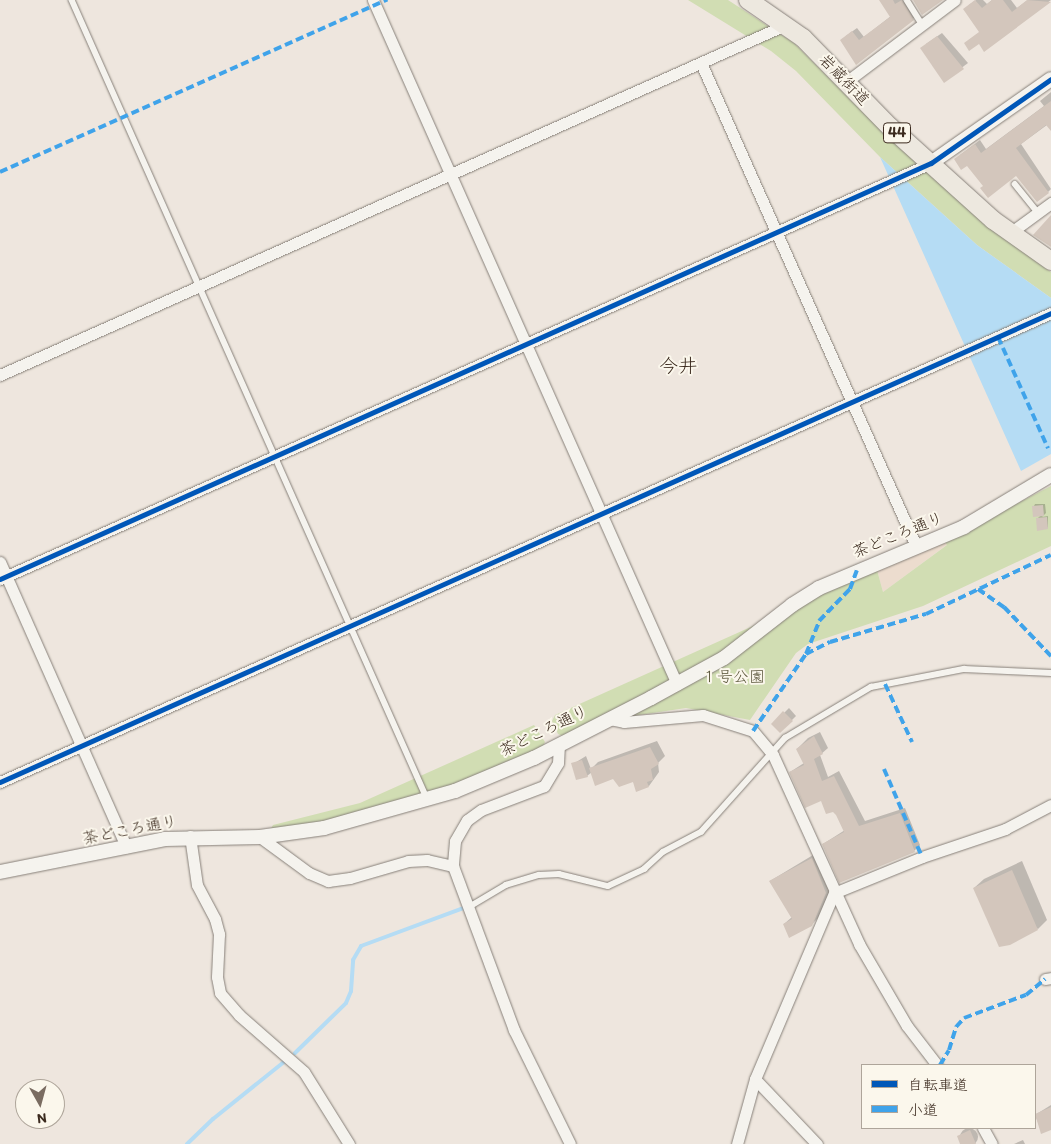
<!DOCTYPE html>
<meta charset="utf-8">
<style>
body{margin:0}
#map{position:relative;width:1051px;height:1144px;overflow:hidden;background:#eee6de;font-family:Itim,"Klee One",sans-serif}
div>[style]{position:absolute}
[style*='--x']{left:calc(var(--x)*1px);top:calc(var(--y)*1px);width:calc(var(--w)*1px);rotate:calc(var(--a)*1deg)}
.built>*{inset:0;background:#ecdcce}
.green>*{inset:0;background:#d1ddb3}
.water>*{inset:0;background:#b5dcf4}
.shadow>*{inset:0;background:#0003}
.round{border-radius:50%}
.stream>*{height:4px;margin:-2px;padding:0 2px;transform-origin:2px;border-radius:2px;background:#b5dcf4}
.building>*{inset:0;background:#d3c6bc}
.roads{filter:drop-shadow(0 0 1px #878079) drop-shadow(0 0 1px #878079)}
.service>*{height:5.5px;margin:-2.75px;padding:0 2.75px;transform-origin:2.75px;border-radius:2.75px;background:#f5f3ee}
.minor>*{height:11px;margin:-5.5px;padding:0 5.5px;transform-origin:5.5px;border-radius:5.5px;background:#f5f3ee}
.tertiary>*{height:14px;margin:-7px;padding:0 7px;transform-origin:7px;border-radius:7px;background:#f5f3ee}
.primary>*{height:18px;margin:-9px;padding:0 9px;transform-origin:9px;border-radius:9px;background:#ede8df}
.quiet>*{height:4px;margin-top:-2px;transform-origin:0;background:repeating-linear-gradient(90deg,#3fa3ea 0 8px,transparent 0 12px)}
.cycleway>*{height:5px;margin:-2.5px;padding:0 2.5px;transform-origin:2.5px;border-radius:2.5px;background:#0057b8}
span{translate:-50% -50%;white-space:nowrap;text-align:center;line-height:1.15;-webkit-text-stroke:4px #fbf7ec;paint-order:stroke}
.shield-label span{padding:1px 4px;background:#fbf7ec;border:1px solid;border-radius:4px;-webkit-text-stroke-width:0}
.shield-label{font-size:15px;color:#3b2a1e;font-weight:700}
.street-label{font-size:16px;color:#3b2a1e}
.park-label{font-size:16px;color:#5a553a}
.quarter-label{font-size:19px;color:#3b2a1e}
.legend{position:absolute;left:861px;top:1064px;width:175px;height:65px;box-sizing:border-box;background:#fbf7ec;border:1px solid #aea59a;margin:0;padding:6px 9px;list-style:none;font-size:15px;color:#3b2a1e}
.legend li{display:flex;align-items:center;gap:10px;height:25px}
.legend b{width:25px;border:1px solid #aea59a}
.north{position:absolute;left:15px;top:1079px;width:50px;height:50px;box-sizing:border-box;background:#fbf7ec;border:1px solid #aea59a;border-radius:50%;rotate:173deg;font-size:14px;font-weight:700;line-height:20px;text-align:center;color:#3b2a1e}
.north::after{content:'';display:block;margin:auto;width:18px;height:22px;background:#7a6c61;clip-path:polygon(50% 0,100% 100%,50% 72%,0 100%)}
</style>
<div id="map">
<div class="built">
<div style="clip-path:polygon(944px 541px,948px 544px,883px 592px,877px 570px)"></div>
</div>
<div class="green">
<div style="clip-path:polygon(688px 0,728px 0,794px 43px,884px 133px,979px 219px,1051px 272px,1051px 298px,977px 245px,880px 157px,796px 71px,771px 51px)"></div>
<div style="clip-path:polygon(1051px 486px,1051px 546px,923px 606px,808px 644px,796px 653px,750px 720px,686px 708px,599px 721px,565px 737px,558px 734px,552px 721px,555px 715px,877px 570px,883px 592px,947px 545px,944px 541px)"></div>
<div style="clip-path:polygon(534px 725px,545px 742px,542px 749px,458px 787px,350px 820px,270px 830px,273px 825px,360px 803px)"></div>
</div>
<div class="water">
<div style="clip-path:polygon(880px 157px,977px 245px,1051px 298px,1051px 454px,1021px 471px)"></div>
</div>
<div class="shadow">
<div style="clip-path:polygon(880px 0,908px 0,918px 15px,856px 63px,846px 36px,857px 28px,864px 37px,891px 16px)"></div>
<div style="clip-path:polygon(976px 0,983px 0,987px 4px,992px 0,1011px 0,1017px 8px,1028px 0,1051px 0,984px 50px,981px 31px,969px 5px)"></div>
<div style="clip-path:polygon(942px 33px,968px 63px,944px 81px,926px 44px)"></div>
<div style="clip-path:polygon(1051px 92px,1051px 122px,1021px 144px,1051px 189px,1048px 192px,1016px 174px,984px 185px,960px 155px,980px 140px,986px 149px,1044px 106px,1040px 101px)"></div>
<div style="clip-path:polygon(1035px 504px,1045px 504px,1046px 513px,1042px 517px,1048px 516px,1048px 528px,1037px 519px,1041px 515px,1034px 506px)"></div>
<div style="clip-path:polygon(789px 708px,796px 716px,780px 732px,773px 724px)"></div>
<div style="clip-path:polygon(820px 732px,828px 748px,820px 755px,828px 777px,839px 771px,865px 821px,905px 808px,920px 845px,914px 851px,823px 844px,845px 830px,837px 814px,790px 772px,804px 763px,797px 749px,808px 738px)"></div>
<div style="clip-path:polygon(657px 741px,665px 756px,658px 763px,659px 772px,649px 786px,592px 772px,587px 776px,573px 764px,586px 756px,591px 769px,598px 762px)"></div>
<div style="clip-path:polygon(818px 852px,832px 886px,818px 918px,811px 925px,784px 924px,792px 917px,770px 881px)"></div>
<div style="clip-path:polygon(1022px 861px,1047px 920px,1038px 929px,974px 888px,984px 879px)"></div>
<div style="clip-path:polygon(1051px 1105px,1051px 1128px,1042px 1132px,1035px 1115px)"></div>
<div class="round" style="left:960px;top:1128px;width:18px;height:18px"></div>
<div style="clip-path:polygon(1023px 1140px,1025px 1144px,1014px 1144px)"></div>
</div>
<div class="stream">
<div style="--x:295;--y:1053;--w:71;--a:-44.4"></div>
<div style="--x:346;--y:1003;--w:13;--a:-67"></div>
<div style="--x:351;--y:991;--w:31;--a:-86"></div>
<div style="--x:353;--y:960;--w:16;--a:-60"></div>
<div style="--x:361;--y:946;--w:109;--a:-20.4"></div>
<div style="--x:187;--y:1144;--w:36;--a:-44"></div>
<div style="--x:213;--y:1119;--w:91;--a:-38.8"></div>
</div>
<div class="building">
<div style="clip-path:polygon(879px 0,893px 0,895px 4px,902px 0,914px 20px,856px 65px,840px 40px,852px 31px,859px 40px,890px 17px)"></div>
<div style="clip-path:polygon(913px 0,943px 0,922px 15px)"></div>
<div style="clip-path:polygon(975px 0,982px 8px,992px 0,1003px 0,1012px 12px,1027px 0,1051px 2px,984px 52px,979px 44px,969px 51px,964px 43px,979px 32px,963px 9px)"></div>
<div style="clip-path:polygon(937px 36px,964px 69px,944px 83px,920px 48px)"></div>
<div style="clip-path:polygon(1051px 101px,1051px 131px,1046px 125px,1016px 148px,1049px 193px,1037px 202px,1016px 176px,988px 198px,980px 188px,983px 186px,967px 166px,961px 170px,954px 159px,975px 144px,981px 153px)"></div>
<div style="clip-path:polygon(1051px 215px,1051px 247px,1033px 235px)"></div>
<div style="clip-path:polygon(1043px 505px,1044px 516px,1033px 517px,1032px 506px)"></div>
<div style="clip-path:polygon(1047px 517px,1048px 529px,1037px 531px,1036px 518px)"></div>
<div style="clip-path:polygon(783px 711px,793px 721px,780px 733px,771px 724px)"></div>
<div style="clip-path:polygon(814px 736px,823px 754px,814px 759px,822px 781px,834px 776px,859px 826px,900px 813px,915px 852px,839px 883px,822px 844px,844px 832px,836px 815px,833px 812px,826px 814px,821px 801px,805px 808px,789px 772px,804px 765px,796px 749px)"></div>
<div style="clip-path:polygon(650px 747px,659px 764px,651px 769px,653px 780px,647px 782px,649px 787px,636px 792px,633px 782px,619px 787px,613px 779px,595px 786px,589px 768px)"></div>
<div style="clip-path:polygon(582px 760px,588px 777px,576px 780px,571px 763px)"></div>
<div style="clip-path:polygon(812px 858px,826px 893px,812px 926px,789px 938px,783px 924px,792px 919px,769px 881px)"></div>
<div style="clip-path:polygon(1012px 870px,1038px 930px,1010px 945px,999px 947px,973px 888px)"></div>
<div style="clip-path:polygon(1051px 1107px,1051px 1130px,1041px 1134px,1035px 1114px)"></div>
<div style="clip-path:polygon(970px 1130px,976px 1144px,960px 1144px,957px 1136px)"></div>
</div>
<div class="roads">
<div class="service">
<div style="--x:72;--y:0;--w:873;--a:66.02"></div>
<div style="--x:907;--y:0;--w:28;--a:58"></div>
<div style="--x:1015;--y:184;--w:36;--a:51"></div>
<div style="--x:469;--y:907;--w:43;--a:-30.7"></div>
<div style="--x:506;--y:885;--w:34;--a:-17"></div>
<div style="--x:539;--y:875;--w:20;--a:-3"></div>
<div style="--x:559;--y:874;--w:50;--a:13.8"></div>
<div style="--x:608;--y:886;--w:40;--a:-25"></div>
<div style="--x:644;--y:869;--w:25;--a:-42"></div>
<div style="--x:663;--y:852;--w:43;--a:-27.8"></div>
<div style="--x:701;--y:832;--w:126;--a:-48.2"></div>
<div style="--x:785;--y:738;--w:100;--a:-30.7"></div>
<div style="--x:871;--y:687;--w:95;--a:-11"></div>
<div style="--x:964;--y:669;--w:87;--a:2.6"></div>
</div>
<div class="minor">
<div style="--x:373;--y:0;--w:749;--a:66.04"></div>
<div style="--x:701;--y:63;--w:529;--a:66"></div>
<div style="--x:846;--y:82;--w:136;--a:-37"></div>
<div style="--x:1010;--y:233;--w:51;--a:-36.2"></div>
<div style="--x:0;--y:375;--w:859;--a:-24.03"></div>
<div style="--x:0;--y:562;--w:312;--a:66.1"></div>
<div style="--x:0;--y:579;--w:1020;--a:-24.08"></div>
<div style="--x:610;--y:719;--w:14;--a:12"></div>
<div style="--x:624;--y:722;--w:79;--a:-5.1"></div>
<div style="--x:703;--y:715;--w:52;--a:17.7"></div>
<div style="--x:753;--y:731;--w:31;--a:50"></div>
<div style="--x:773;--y:755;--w:208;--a:65.5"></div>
<div style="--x:859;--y:944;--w:95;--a:59.7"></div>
<div style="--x:907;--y:1026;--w:49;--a:52.4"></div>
<div style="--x:559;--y:744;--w:19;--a:93"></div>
<div style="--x:558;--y:763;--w:27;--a:121"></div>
<div style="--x:544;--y:786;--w:67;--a:159.1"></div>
<div style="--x:481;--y:810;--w:17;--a:144"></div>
<div style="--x:467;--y:820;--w:24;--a:120"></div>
<div style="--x:455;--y:841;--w:25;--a:95"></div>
<div style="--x:453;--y:866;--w:175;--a:69.6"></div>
<div style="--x:514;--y:1030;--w:127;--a:63.8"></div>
<div style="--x:0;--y:782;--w:1151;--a:-24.05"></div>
<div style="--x:190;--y:836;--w:49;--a:81.9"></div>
<div style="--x:197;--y:885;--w:38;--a:62"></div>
<div style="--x:215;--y:919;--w:16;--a:75"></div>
<div style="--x:219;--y:934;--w:43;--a:92.7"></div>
<div style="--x:217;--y:977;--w:16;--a:79"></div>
<div style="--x:220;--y:993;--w:29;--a:49"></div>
<div style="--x:239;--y:1015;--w:86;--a:41.2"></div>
<div style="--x:304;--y:1072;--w:85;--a:58"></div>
<div style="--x:260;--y:837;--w:61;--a:36.3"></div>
<div style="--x:309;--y:873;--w:21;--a:23"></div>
<div style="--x:328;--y:881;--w:22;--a:-8"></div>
<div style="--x:350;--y:878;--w:60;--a:-16.3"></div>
<div style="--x:408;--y:861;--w:19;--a:-3"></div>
<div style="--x:427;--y:860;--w:27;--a:13"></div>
<div style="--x:1045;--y:979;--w:6;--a:-9"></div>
<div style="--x:755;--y:1079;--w:90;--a:46.4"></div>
<div style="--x:983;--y:1128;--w:18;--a:61"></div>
<div style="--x:737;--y:1144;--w:67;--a:-74.5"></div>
<div style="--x:755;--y:1079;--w:202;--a:-67"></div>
<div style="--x:834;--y:893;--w:95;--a:-22.2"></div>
<div style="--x:922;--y:857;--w:88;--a:-18.6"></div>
<div style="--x:1005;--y:829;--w:52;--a:-27.6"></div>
</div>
<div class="tertiary">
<div style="--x:931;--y:163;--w:146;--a:-35"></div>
<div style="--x:0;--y:872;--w:168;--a:-11.3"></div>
<div style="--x:165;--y:839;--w:95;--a:-1.2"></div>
<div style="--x:260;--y:837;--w:65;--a:-8"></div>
<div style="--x:324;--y:828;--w:136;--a:-15.8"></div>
<div style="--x:455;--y:791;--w:86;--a:-22.7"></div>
<div style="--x:534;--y:758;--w:131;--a:-27.1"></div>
<div style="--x:651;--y:698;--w:83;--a:-28.7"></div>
<div style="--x:724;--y:658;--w:86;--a:-37.9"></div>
<div style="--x:792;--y:605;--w:32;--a:-32"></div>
<div style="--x:819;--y:588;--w:157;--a:-22.8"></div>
<div style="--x:964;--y:527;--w:101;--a:-30.9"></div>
</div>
<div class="primary">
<div style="--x:748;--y:0;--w:67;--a:34.6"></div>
<div style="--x:803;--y:38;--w:124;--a:45.7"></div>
<div style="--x:890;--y:127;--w:139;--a:42.1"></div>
<div style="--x:993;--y:220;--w:71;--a:35.3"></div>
</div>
</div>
<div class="quiet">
<div style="--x:0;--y:172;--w:424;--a:-24"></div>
<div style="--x:998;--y:337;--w:122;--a:65.8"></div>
<div style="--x:978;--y:589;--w:32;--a:35"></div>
<div style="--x:1004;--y:607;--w:68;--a:46.2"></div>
<div style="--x:806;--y:654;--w:27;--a:-27"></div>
<div style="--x:830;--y:642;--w:100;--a:-16.3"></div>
<div style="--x:926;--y:614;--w:138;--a:-25.3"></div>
<div style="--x:885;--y:684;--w:64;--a:65"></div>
<div style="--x:753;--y:731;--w:93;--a:-55.5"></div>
<div style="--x:806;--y:654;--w:35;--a:-68"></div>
<div style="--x:819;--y:621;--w:45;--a:-45.9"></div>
<div style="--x:850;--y:589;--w:20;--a:-70"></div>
<div style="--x:884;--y:769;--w:96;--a:66.6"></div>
<div style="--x:940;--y:1065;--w:17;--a:-59"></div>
<div style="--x:949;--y:1050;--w:24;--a:-73"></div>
<div style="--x:956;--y:1027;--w:12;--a:-48"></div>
<div style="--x:964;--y:1018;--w:66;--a:-20.4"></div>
<div style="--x:1026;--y:995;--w:25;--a:-40"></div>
</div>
<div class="cycleway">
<div style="--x:0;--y:579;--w:1020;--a:-24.08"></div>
<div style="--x:931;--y:163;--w:146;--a:-35"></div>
<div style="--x:0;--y:782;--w:1151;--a:-24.05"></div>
</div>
<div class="shield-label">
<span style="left:897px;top:133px">44</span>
</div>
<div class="street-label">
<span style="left:844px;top:80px;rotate:46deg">岩蔵街道</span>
<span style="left:898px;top:535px;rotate:-22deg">茶どころ通り</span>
<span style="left:544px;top:731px;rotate:-26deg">茶どころ通り</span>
<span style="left:130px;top:830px;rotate:-11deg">茶どころ通り</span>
</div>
<div class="park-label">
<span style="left:733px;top:677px">１号公園</span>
</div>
<div class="quarter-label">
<span style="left:678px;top:366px">今井</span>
</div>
<ul class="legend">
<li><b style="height:6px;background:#0057b8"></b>自転車道</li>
<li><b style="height:6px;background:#3fa3ea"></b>小道</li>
</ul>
<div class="north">N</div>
</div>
